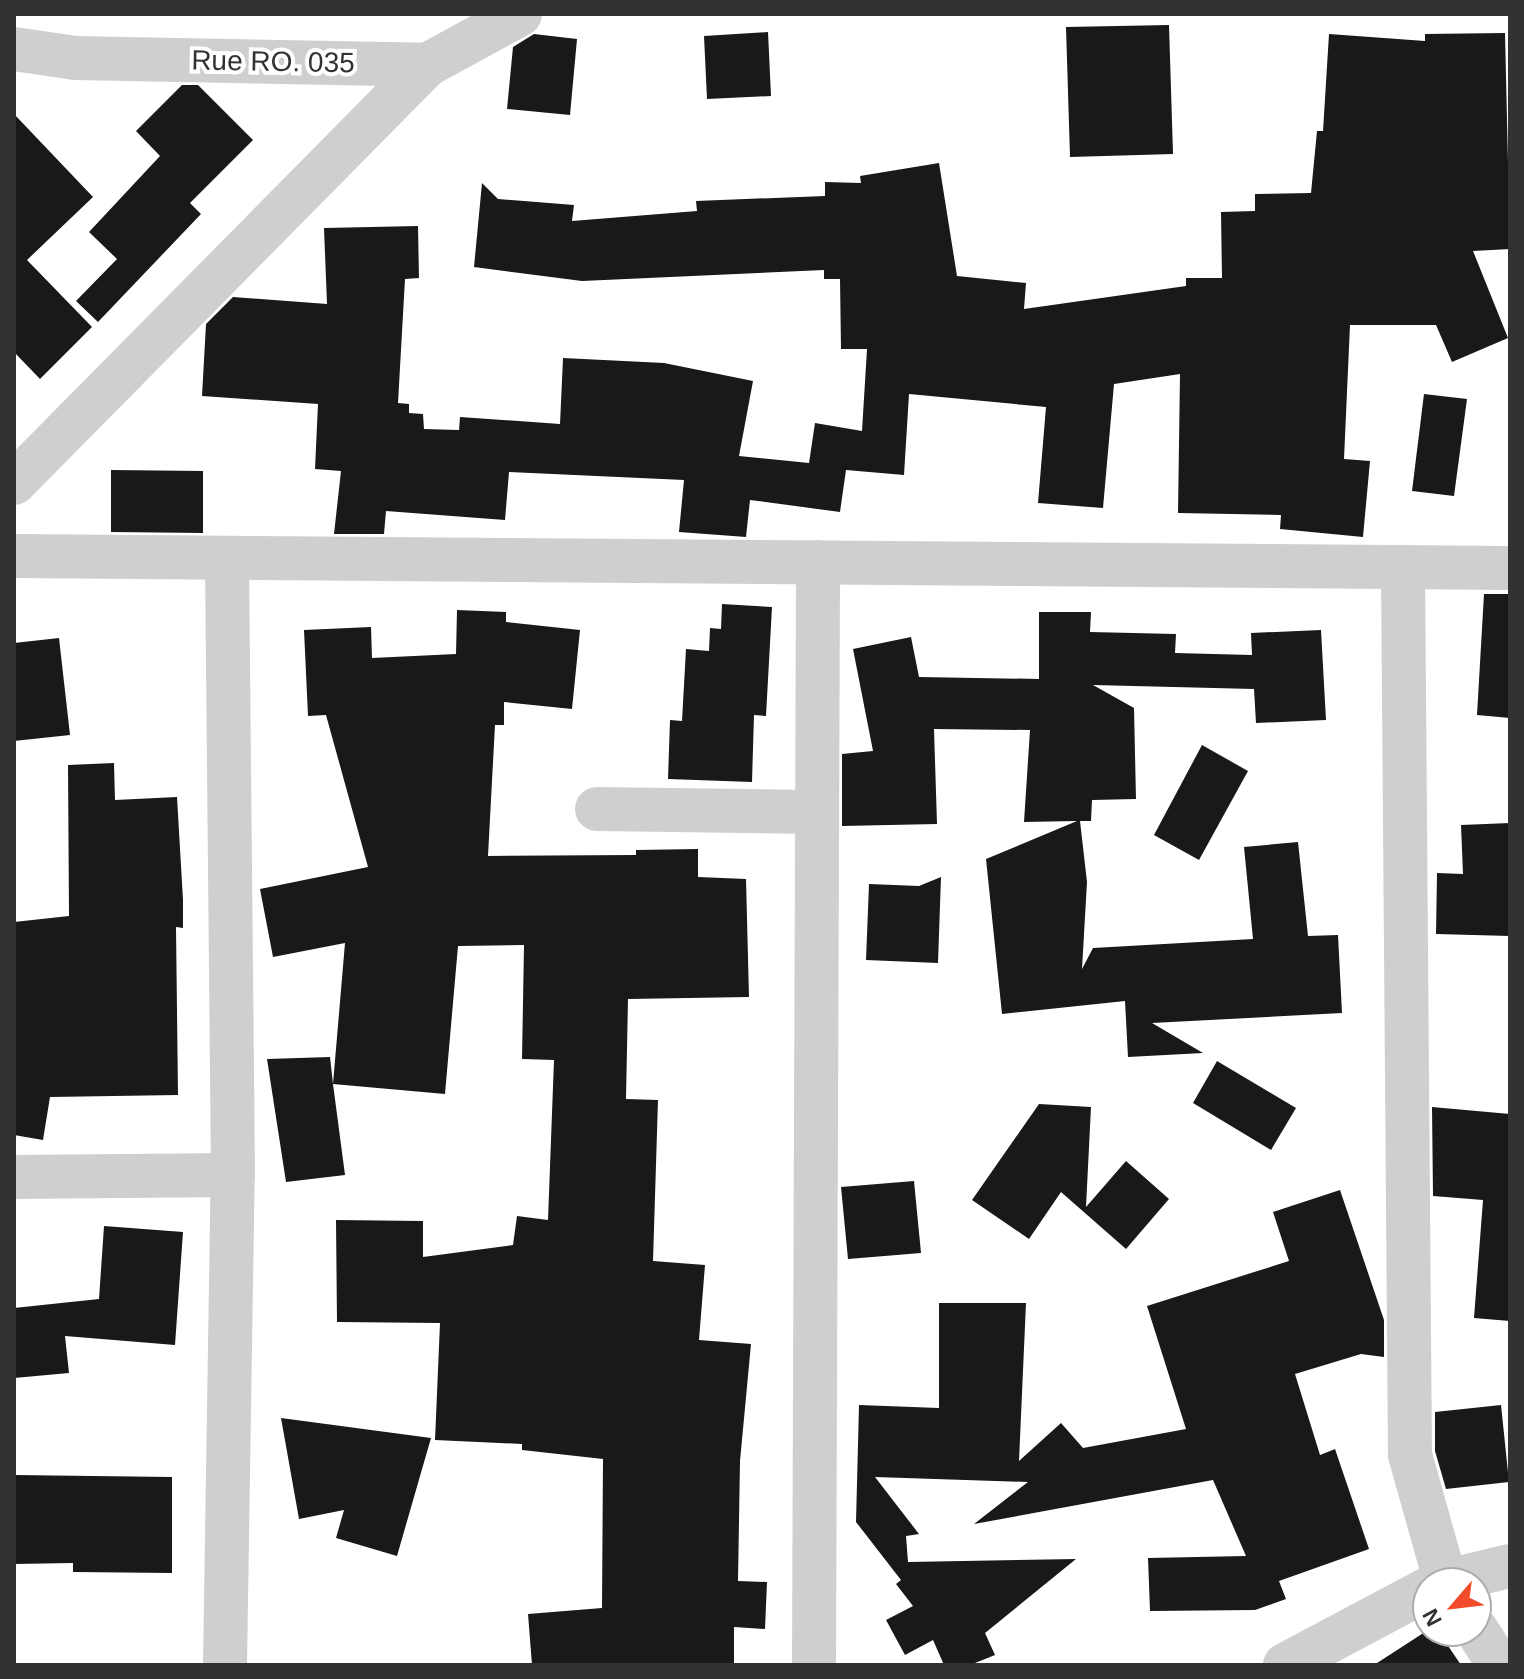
<!DOCTYPE html>
<style>
body{margin:0}
#map{position:relative;width:1524px;height:1679px;overflow:hidden;background:#fff;font-family:Arial,sans-serif}
div>[style]{position:absolute}
[style*='--x']{left:calc(var(--x)*1px);top:calc(var(--y)*1px);width:calc(var(--w)*1px);rotate:calc(var(--a)*1deg)}
.building>*{inset:0;background:#191919}
.minor>*{height:44px;margin:-22px;padding:0 22px;transform-origin:22px;border-radius:22px;background:#cfcfcf}
span{translate:-50% -50%;white-space:nowrap;text-align:center;line-height:1.15;-webkit-text-stroke:8px #fff;paint-order:stroke}
.street-label{font-size:28px;color:#323232}
.frame{position:absolute;inset:0;border:16px solid #323232;pointer-events:none}
.north{position:absolute;left:1412px;top:1567px;width:80px;height:80px;box-sizing:border-box;background:#fff;border:2px solid #adadad;border-radius:50%;rotate:242deg;font-size:22px;font-weight:700;line-height:32px;text-align:center;color:#323232}
.north::after{content:'';display:block;margin:auto;width:28px;height:36px;background:#f24b2b;clip-path:polygon(50% 0,100% 100%,50% 72%,0 100%)}
</style>
<div id="map">
<div class="building">
<div style="clip-path:polygon(1169px 25px,1173px 154px,1070px 157px,1066px 27px)"></div>
<div style="clip-path:polygon(768px 32px,771px 96px,707px 99px,704px 36px)"></div>
<div style="clip-path:polygon(1505px 33px,1510px 249px,1473px 251px,1508px 338px,1452px 362px,1436px 325px,1350px 325px,1344px 459px,1370px 461px,1363px 537px,1280px 529px,1281px 515px,1178px 513px,1180px 374px,1114px 384px,1103px 508px,1038px 503px,1046px 407px,909px 394px,904px 475px,846px 470px,840px 512px,750px 500px,746px 537px,679px 532px,684px 480px,509px 472px,505px 520px,386px 511px,384px 534px,334px 534px,341px 471px,315px 469px,318px 404px,202px 396px,206px 324px,233px 297px,327px 304px,324px 228px,418px 226px,419px 278px,405px 279px,398px 403px,409px 404px,409px 413px,423px 414px,424px 429px,459px 430px,460px 417px,560px 424px,563px 358px,664px 363px,753px 381px,739px 456px,809px 463px,815px 423px,862px 431px,867px 349px,841px 349px,840px 279px,824px 279px,824px 270px,582px 281px,474px 267px,482px 183px,498px 199px,574px 205px,572px 221px,697px 211px,696px 201px,825px 196px,825px 182px,861px 183px,860px 176px,939px 163px,957px 276px,1026px 283px,1024px 309px,1186px 286px,1186px 278px,1222px 278px,1221px 212px,1255px 211px,1255px 194px,1311px 193px,1317px 131px,1323px 131px,1329px 34px,1425px 41px,1425px 34px)"></div>
<div style="clip-path:polygon(534px 34px,577px 39px,570px 115px,507px 109px,513px 47px)"></div>
<div style="clip-path:polygon(182px 85px,198px 85px,253px 140px,190px 203px,201px 214px,98px 322px,76px 301px,117px 259px,89px 232px,160px 156px,136px 131px)"></div>
<div style="clip-path:polygon(14px 114px,93px 197px,27px 260px,92px 327px,40px 379px,14px 352px)"></div>
<div style="clip-path:polygon(1424px 394px,1467px 399px,1454px 496px,1412px 491px)"></div>
<div style="clip-path:polygon(111px 470px,203px 471px,203px 533px,111px 532px)"></div>
<div style="clip-path:polygon(1484px 594px,1510px 594px,1510px 718px,1477px 715px)"></div>
<div style="clip-path:polygon(722px 604px,772px 607px,766px 716px,754px 715px,752px 782px,668px 779px,670px 720px,682px 721px,686px 649px,709px 651px,710px 628px,721px 629px)"></div>
<div style="clip-path:polygon(457px 610px,506px 612px,506px 622px,580px 630px,572px 709px,504px 702px,504px 725px,495px 725px,488px 856px,636px 855px,636px 850px,698px 849px,698px 877px,746px 879px,749px 997px,628px 999px,626px 1099px,658px 1100px,653px 1261px,705px 1265px,699px 1340px,751px 1344px,740px 1461px,738px 1581px,767px 1582px,765px 1629px,734px 1627px,734px 1665px,532px 1665px,528px 1614px,602px 1608px,603px 1459px,522px 1450px,522px 1444px,435px 1440px,440px 1323px,337px 1322px,336px 1220px,423px 1221px,423px 1257px,513px 1245px,517px 1216px,548px 1220px,554px 1060px,522px 1059px,524px 945px,458px 946px,445px 1094px,333px 1084px,345px 1175px,286px 1182px,267px 1059px,330px 1057px,333px 1084px,345px 943px,273px 957px,260px 889px,368px 867px,326px 715px,308px 716px,304px 630px,371px 627px,372px 658px,456px 654px)"></div>
<div style="clip-path:polygon(1039px 612px,1091px 612px,1090px 632px,1176px 634px,1175px 653px,1252px 655px,1251px 633px,1321px 630px,1326px 720px,1256px 723px,1254px 689px,1093px 685px,1134px 708px,1136px 799px,1092px 800px,1091px 821px,1080px 821px,1087px 882px,1082px 969px,1093px 948px,1253px 939px,1244px 847px,1298px 842px,1308px 936px,1338px 935px,1342px 1013px,1152px 1023px,1203px 1053px,1128px 1057px,1125px 1001px,1002px 1014px,986px 859px,1077px 821px,1024px 822px,1030px 730px,934px 729px,937px 824px,842px 826px,842px 754px,873px 751px,853px 649px,911px 637px,919px 677px,1039px 679px)"></div>
<div style="clip-path:polygon(59px 638px,70px 735px,14px 741px,14px 643px)"></div>
<div style="clip-path:polygon(1202px 745px,1248px 771px,1199px 860px,1154px 835px)"></div>
<div style="clip-path:polygon(114px 763px,115px 800px,177px 797px,183px 900px,183px 928px,176px 927px,178px 1095px,50px 1097px,43px 1140px,14px 1135px,14px 922px,69px 916px,68px 765px)"></div>
<div style="clip-path:polygon(1510px 823px,1510px 936px,1436px 934px,1437px 873px,1463px 874px,1461px 825px)"></div>
<div style="clip-path:polygon(941px 877px,938px 963px,866px 960px,869px 884px,919px 886px)"></div>
<div style="clip-path:polygon(1217px 1061px,1296px 1108px,1271px 1150px,1193px 1103px)"></div>
<div style="clip-path:polygon(1039px 1104px,1091px 1107px,1086px 1207px,1126px 1161px,1169px 1199px,1126px 1249px,1061px 1192px,1029px 1239px,972px 1200px)"></div>
<div style="clip-path:polygon(1432px 1107px,1510px 1114px,1510px 1321px,1474px 1318px,1483px 1200px,1433px 1196px)"></div>
<div style="clip-path:polygon(914px 1181px,921px 1253px,848px 1259px,841px 1187px)"></div>
<div style="clip-path:polygon(1340px 1190px,1384px 1320px,1384px 1357px,1361px 1354px,1295px 1374px,1320px 1455px,1335px 1449px,1369px 1549px,1279px 1581px,1286px 1599px,1255px 1610px,1150px 1611px,1148px 1558px,1246px 1556px,1213px 1480px,974px 1524px,1028px 1482px,875px 1477px,919px 1534px,906px 1536px,908px 1562px,1076px 1559px,985px 1633px,995px 1655px,970px 1665px,944px 1665px,933px 1640px,905px 1655px,886px 1620px,913px 1606px,896px 1584px,901px 1580px,856px 1522px,859px 1405px,939px 1408px,939px 1303px,1026px 1303px,1019px 1461px,1061px 1423px,1083px 1448px,1186px 1429px,1147px 1306px,1289px 1261px,1273px 1212px)"></div>
<div style="clip-path:polygon(104px 1226px,183px 1232px,175px 1345px,65px 1336px,69px 1373px,14px 1378px,14px 1308px,99px 1299px)"></div>
<div style="clip-path:polygon(1501px 1405px,1509px 1482px,1446px 1489px,1435px 1451px,1435px 1412px)"></div>
<div style="clip-path:polygon(281px 1418px,431px 1438px,397px 1556px,336px 1538px,344px 1510px,299px 1519px)"></div>
<div style="clip-path:polygon(14px 1475px,172px 1477px,172px 1573px,73px 1572px,73px 1563px,14px 1564px)"></div>
<div style="clip-path:polygon(1428px 1630px,1438px 1631px,1461px 1665px,1374px 1665px)"></div>
</div>
<div class="minor">
<div style="--x:14;--y:49;--w:62;--a:8.4"></div>
<div style="--x:75;--y:58;--w:352;--a:1.1"></div>
<div style="--x:427;--y:65;--w:106;--a:-28.7"></div>
<div style="--x:14;--y:483;--w:588;--a:-45.34"></div>
<div style="--x:14;--y:556;--w:1496;--a:0.46"></div>
<div style="--x:1403;--y:567;--w:888;--a:89.55"></div>
<div style="--x:1410;--y:1455;--w:133;--a:74.3"></div>
<div style="--x:597;--y:809;--w:220;--a:0.8"></div>
<div style="--x:14;--y:1177;--w:219;--a:-0.5"></div>
<div style="--x:1439;--y:1583;--w:73;--a:-13.5"></div>
<div style="--x:1476;--y:1629;--w:43;--a:57.4"></div>
<div style="--x:225;--y:1665;--w:490;--a:-89.1"></div>
<div style="--x:233;--y:1175;--w:617;--a:-90.56"></div>
<div style="--x:814;--y:1665;--w:1103;--a:-89.79"></div>
<div style="--x:1285;--y:1665;--w:162;--a:-28"></div>
</div>
<div class="street-label">
<span style="left:273px;top:62px;rotate:1deg">Rue RO. 035</span>
</div>
<div class="frame"></div>
<div class="north">N</div>
</div>
